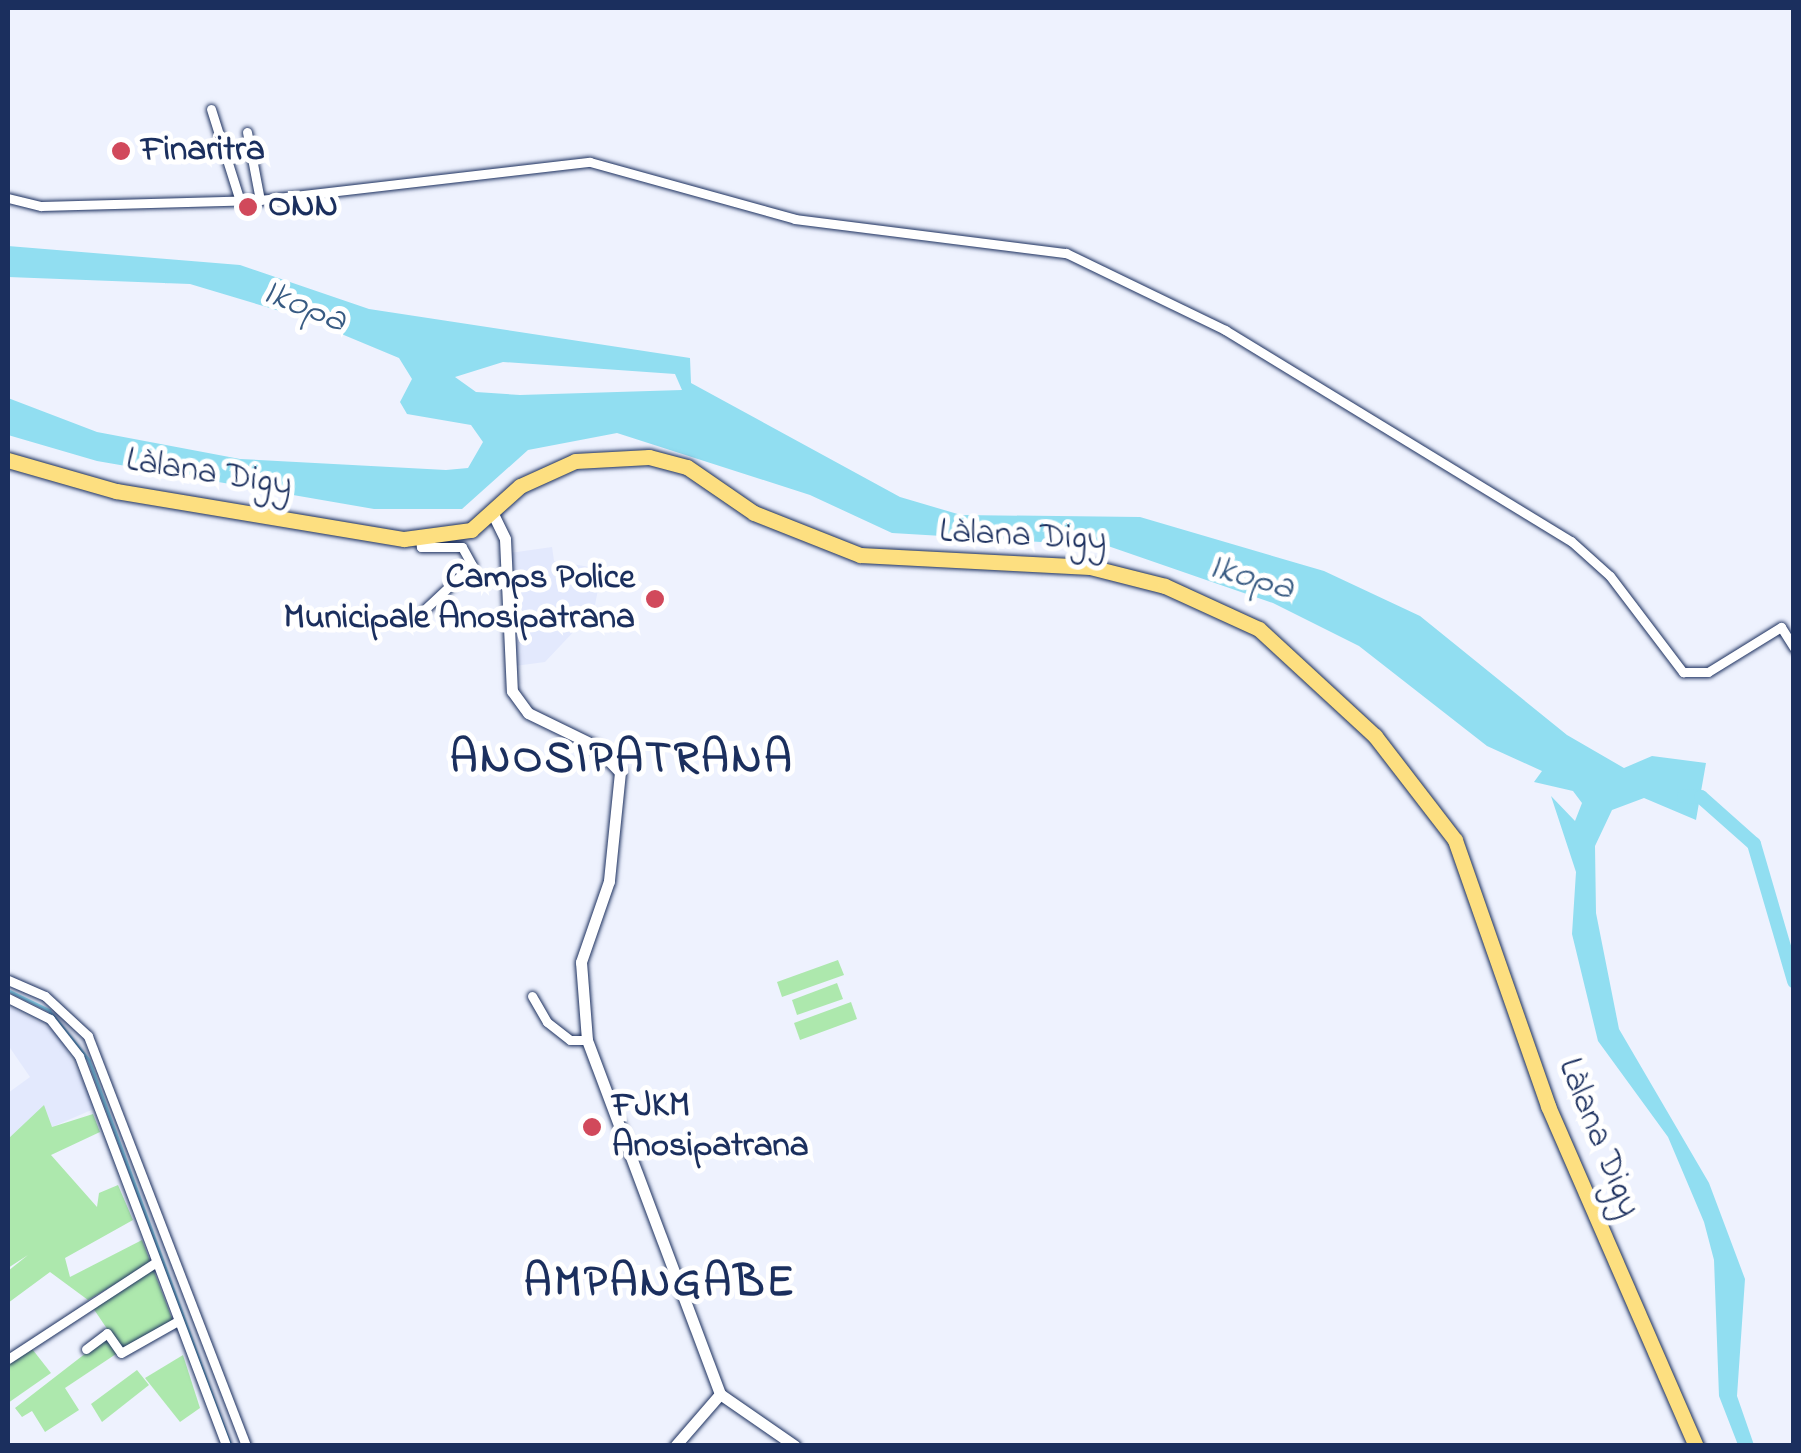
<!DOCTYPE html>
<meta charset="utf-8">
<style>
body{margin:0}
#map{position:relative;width:1801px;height:1453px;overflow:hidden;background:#eef2fe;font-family:"Indie Flower",sans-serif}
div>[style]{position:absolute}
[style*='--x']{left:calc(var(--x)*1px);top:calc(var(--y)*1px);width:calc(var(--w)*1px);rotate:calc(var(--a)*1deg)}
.built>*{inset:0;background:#e3e9fd}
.green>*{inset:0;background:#ade8ad}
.water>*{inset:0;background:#91def1}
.stream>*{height:2.5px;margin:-1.25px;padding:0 1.25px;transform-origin:1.25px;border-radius:1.25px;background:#91def1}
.river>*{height:14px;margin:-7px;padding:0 7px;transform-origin:7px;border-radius:7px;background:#91def1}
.roads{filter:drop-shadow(0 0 2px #1b2f5e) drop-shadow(0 0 2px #1b2f5e)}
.minor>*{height:9px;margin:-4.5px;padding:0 4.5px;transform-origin:4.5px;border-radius:4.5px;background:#fff}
.tertiary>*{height:11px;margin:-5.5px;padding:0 5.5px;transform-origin:5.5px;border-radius:5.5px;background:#fff}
.primary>*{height:15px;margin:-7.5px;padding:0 7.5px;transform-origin:7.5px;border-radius:7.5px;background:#fddf80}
.dots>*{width:28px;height:28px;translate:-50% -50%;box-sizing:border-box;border:5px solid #fff;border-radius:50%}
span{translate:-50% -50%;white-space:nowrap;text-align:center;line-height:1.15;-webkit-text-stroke:10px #fff;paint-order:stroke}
.poi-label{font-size:35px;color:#1b2f5e;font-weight:700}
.left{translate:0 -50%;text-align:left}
.right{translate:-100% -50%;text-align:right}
.street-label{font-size:35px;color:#1b2f5e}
.water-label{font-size:38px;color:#385b83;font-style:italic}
.district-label{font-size:45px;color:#1b2f5e;font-weight:700;letter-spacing:2.5px}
.frame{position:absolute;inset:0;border:10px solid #1b2f5e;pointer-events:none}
</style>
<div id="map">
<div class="built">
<div style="clip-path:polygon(552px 547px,554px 561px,602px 569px,594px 610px,545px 662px,515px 666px,510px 553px)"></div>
<div style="clip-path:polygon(8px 1006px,58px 1033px,96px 1108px,52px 1127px,36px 1117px,8px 1139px,8px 1093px,30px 1077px,8px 1045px)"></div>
</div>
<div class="green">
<div style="clip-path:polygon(838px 960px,844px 975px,782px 997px,777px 982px)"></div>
<div style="clip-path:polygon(837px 983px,843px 999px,797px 1015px,792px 1000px)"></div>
<div style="clip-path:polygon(851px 1002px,857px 1019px,800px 1040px,794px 1023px)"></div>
<div style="clip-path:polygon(44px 1105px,52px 1127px,93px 1114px,100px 1132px,51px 1155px,97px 1207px,99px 1193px,118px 1185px,133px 1220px,65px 1258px,70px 1277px,142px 1240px,173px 1321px,122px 1351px,91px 1305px,122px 1280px,88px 1300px,50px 1272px,8px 1303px,8px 1271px,28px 1255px,8px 1268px,8px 1139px)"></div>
<div style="clip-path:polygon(108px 1336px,119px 1352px,65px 1388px,79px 1410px,45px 1432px,32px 1411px,22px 1417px,15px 1408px)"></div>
<div style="clip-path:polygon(29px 1345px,51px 1373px,8px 1403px,8px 1359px)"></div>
<div style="clip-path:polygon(183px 1355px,200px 1408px,180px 1422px,145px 1378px)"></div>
<div style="clip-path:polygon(137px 1370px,149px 1385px,102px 1422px,91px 1404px)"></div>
</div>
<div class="water">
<div style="clip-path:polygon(evenodd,8px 246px,240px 265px,369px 309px,690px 358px,691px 383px,900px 497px,961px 515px,1140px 517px,1324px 571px,1420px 616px,1567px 735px,1624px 768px,1652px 756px,1706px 763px,1696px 820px,1644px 798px,1612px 810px,1595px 846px,1596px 913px,1619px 1029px,1709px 1183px,1745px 1279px,1737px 1396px,1754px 1445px,1738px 1445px,1719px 1396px,1714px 1260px,1704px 1222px,1668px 1137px,1598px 1041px,1572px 934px,1576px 872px,1551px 796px,1575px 821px,1582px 803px,1573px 791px,1534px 782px,1542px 771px,1487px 746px,1359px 646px,1273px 603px,1108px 546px,892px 533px,810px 495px,617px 433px,528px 450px,462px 509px,374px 509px,97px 461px,8px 435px,8px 398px,97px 432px,240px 459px,446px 470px,468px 468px,483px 442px,471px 425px,407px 414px,400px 402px,412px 379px,399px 358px,303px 318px,190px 284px,8px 277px,8px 246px,503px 362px,675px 374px,682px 390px,520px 395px,476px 392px,455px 377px,503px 362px)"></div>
</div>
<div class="stream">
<div style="--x:8;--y:990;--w:46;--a:26"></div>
<div style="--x:49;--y:1010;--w:64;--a:51.3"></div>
<div style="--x:89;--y:1060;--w:411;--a:69.8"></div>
</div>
<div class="river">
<div style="--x:1684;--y:796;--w:17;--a:3"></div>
<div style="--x:1701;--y:797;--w:71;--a:41.6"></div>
<div style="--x:1754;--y:844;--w:143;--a:73.7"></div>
</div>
<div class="roads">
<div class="minor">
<div style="--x:211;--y:109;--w:96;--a:72.5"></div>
<div style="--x:247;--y:132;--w:69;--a:79.2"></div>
<div style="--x:8;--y:198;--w:34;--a:14"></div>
<div style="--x:41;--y:206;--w:219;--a:-1.6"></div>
<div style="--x:260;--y:200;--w:332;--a:-6.6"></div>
<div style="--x:590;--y:162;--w:213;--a:15.5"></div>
<div style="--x:795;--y:219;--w:273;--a:7.2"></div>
<div style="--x:1066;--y:253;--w:177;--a:25.8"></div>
<div style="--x:1225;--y:330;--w:405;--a:31.4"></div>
<div style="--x:1571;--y:541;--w:52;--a:41.9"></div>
<div style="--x:1610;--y:576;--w:121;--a:52.8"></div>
<div style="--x:1683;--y:672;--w:25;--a:0"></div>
<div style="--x:1708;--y:672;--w:86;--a:-31.7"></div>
<div style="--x:1781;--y:627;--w:25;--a:58"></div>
<div style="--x:420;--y:539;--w:8;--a:83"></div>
<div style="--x:421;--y:547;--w:41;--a:0"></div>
<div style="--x:462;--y:547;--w:21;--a:61"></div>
<div style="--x:472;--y:565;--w:64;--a:136.9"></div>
<div style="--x:8;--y:980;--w:40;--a:23.4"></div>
<div style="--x:45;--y:996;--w:59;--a:42.9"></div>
<div style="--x:88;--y:1036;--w:439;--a:68.9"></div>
<div style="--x:532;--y:996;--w:30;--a:60"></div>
<div style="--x:547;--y:1022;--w:29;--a:38"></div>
<div style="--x:570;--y:1040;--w:17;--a:0"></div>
<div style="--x:8;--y:998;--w:47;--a:26.6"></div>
<div style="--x:50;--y:1019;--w:47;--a:51.9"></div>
<div style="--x:79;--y:1056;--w:417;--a:69.3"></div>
<div style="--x:86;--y:1349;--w:26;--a:-37"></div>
<div style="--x:107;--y:1333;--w:24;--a:55"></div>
<div style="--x:121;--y:1353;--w:65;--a:-29.3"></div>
<div style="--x:8;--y:1359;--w:177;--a:-33.2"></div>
</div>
<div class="tertiary">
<div style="--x:494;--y:516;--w:25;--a:64"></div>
<div style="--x:505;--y:539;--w:152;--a:87.4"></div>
<div style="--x:512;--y:691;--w:27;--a:54"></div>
<div style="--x:528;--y:713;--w:73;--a:25.9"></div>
<div style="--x:594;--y:745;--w:37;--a:46"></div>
<div style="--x:620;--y:772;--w:110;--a:95.8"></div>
<div style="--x:609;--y:881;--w:86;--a:109.1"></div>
<div style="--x:581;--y:962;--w:78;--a:85.6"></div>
<div style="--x:587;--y:1040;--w:378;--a:69.4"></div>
<div style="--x:720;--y:1394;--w:91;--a:34.7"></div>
<div style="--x:675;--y:1446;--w:69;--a:-49.1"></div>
</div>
<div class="primary">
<div style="--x:8;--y:460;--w:112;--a:16"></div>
<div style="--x:116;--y:491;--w:292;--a:9.5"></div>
<div style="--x:404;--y:539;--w:68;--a:-7.7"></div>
<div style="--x:471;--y:530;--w:66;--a:-41.9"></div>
<div style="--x:520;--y:486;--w:60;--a:-24.4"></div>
<div style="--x:575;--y:461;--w:74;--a:-3.1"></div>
<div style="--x:649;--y:457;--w:39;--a:15"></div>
<div style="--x:687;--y:467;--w:81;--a:34.5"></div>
<div style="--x:754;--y:513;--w:114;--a:21.6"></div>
<div style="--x:860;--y:555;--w:230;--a:3"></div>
<div style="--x:1090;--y:567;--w:77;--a:14.2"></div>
<div style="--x:1165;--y:586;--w:103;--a:24.6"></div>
<div style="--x:1259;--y:629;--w:158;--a:42.7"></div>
<div style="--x:1375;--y:736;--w:131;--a:52.4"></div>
<div style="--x:1455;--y:840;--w:282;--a:70.7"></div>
<div style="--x:1548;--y:1106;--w:371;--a:66.5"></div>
</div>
</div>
<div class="dots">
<div style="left:121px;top:151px;background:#d1495b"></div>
<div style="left:248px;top:207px;background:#d1495b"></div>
<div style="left:655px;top:599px;background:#d1495b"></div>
<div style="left:592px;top:1127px;background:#d1495b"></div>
</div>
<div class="poi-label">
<span class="left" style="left:141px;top:151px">Finaritra</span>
<span class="left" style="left:268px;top:207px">ONN</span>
<span class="right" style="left:635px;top:599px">Camps Police<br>Municipale Anosipatrana</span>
<span class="left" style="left:612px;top:1127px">FJKM<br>Anosipatrana</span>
</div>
<div class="street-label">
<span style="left:209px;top:474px;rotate:9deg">Làlana Digy</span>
<span style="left:1023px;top:537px;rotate:3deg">Làlana Digy</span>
<span style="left:1598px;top:1138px;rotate:68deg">Làlana Digy</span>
</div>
<div class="water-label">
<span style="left:304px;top:308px;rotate:22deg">Ikopa</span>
<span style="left:1251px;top:579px;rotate:16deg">Ikopa</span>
</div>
<div class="district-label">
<span style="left:622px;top:761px">ANOSIPATRANA</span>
<span style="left:660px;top:1285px">AMPANGABE</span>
</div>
<div class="frame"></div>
</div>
